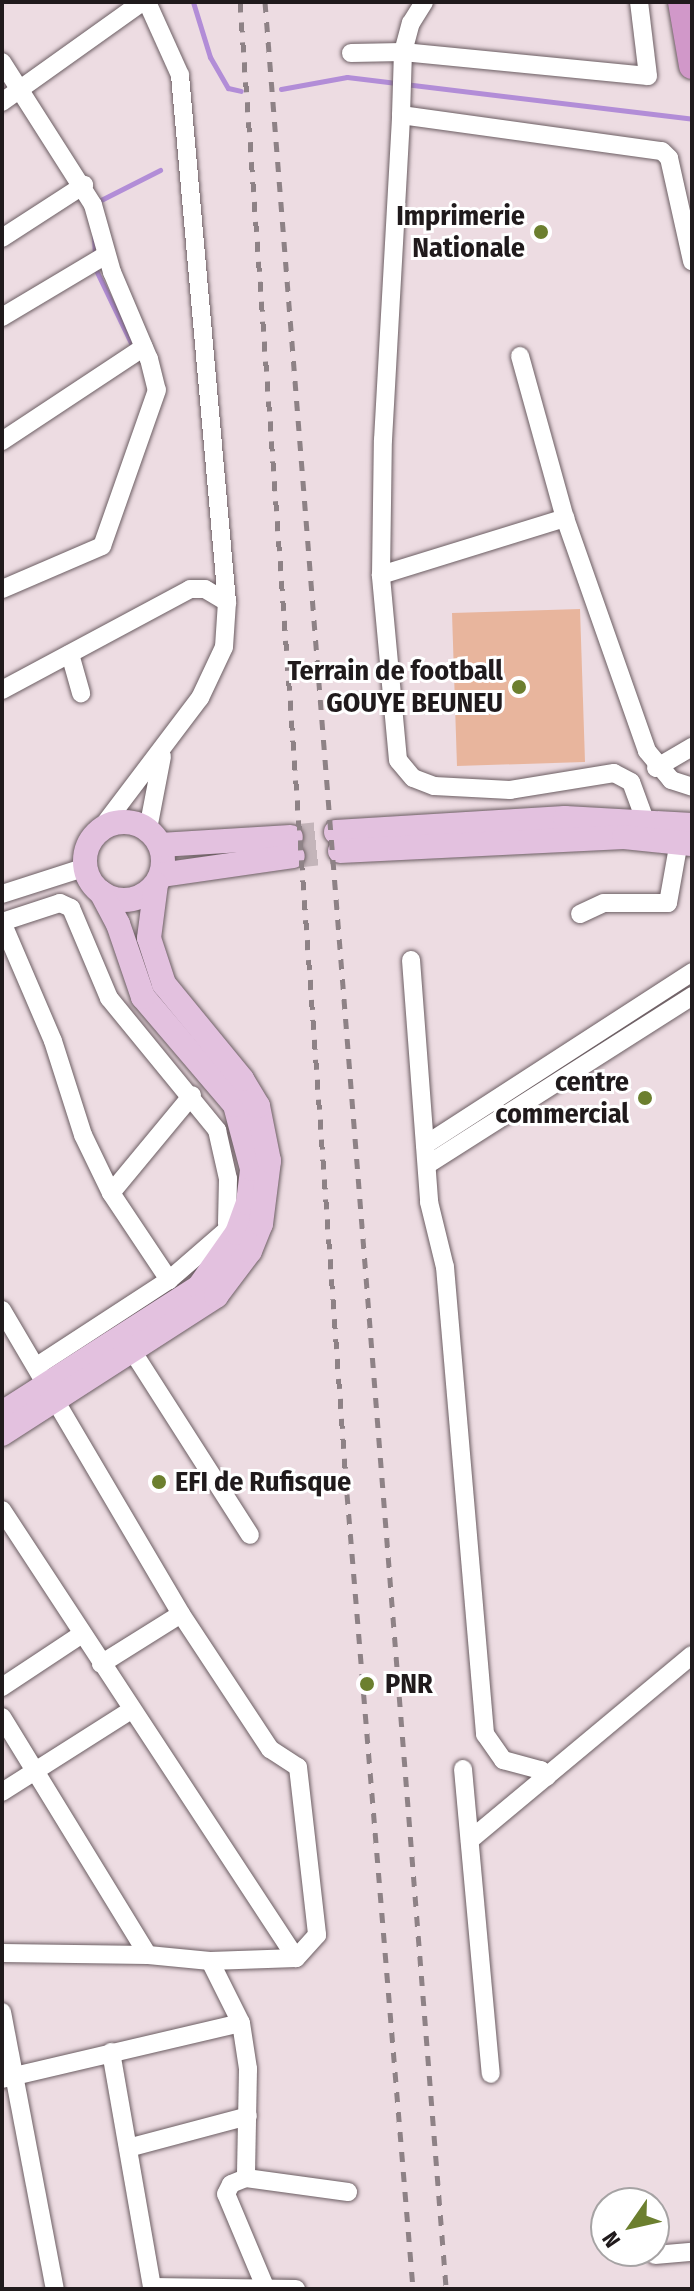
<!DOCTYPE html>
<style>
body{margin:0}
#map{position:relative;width:694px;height:2291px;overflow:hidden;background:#eddce2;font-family:"Fira Sans Condensed",sans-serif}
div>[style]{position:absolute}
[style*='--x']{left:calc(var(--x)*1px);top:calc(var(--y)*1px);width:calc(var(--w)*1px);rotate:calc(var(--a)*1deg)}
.green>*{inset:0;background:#e8b59d}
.stream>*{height:5px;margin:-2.5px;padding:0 2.5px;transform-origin:2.5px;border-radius:2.5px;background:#b28dd7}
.major-tunnel>*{height:24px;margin-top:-12px;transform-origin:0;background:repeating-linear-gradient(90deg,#c4b5ba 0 24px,transparent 0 36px)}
.roads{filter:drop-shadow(0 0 2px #6c5e63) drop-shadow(0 0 2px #6c5e63)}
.minor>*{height:18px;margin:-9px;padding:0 9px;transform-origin:9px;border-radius:9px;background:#fff}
.major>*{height:24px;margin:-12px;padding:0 12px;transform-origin:12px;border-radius:12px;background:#e3c1df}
.major>.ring{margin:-12px;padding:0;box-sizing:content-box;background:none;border:24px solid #e3c1df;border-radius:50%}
.highway>*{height:26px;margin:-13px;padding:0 13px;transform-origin:13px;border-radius:13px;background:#d198c9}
.rail>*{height:5px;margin-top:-2.5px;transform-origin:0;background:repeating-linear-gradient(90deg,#8e8286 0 10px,transparent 0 20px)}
.dots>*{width:22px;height:22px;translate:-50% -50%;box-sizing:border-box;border:4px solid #fff;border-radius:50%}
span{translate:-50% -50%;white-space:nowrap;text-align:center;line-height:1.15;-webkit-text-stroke:6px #fff;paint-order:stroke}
.poi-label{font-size:28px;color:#201a1c;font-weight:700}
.right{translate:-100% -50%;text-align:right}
.left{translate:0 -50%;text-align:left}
.frame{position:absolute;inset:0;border:4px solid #201a1c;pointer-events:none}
.north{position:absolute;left:590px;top:2187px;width:80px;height:80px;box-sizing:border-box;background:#fff;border:2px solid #a6a3a4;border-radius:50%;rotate:236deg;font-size:22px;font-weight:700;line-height:32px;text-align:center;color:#201a1c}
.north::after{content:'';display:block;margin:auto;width:28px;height:36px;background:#6c7f2f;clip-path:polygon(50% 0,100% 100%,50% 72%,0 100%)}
</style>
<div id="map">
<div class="green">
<div style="clip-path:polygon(580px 609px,585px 762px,457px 766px,452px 613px)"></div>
</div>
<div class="stream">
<div style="--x:193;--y:2;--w:58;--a:72.8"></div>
<div style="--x:210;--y:57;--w:36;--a:60"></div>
<div style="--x:228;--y:88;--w:13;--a:13"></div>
<div style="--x:281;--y:89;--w:67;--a:-10.3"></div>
<div style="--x:347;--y:77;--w:348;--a:6.9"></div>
<div style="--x:95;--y:203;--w:73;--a:-26.9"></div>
<div style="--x:94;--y:236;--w:22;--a:87"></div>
<div style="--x:95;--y:268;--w:90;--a:64.3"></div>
</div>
<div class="major-tunnel">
<div style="--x:291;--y:837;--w:45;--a:-6.3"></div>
<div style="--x:293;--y:856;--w:47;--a:-6.1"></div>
</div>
<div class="roads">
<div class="minor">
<div style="--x:351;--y:53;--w:52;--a:-1.1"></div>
<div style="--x:403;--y:52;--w:246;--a:5.6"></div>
<div style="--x:648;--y:76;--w:75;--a:-96.9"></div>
<div style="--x:2;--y:62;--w:169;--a:57.5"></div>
<div style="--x:93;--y:205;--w:70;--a:74.2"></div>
<div style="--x:112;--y:272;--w:95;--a:67"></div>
<div style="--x:149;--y:359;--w:32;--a:76"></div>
<div style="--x:157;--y:390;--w:165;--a:109.4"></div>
<div style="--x:102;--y:546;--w:109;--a:156.7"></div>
<div style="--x:2;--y:102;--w:172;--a:-35.5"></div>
<div style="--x:401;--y:115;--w:63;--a:-88.2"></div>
<div style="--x:403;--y:52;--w:30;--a:-75"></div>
<div style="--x:411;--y:23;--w:25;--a:-58"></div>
<div style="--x:2;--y:238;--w:98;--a:-32.9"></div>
<div style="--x:2;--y:317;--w:121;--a:-30.8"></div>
<div style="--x:520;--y:356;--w:168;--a:74.5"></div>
<div style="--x:565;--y:518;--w:247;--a:70.6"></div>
<div style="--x:647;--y:751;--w:38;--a:50"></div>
<div style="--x:671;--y:780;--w:22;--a:18"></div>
<div style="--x:2;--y:441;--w:170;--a:-33.5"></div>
<div style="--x:381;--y:575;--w:193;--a:-17.2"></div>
<div style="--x:70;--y:654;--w:41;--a:74.2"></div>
<div style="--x:2;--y:690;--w:213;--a:-28.2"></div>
<div style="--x:190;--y:589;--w:15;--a:0"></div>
<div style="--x:205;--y:589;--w:26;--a:31"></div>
<div style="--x:656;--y:768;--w:42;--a:-30.3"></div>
<div style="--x:645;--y:820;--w:40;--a:-110.2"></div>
<div style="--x:631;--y:782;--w:19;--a:-152"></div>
<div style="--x:614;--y:773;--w:105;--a:170.7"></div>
<div style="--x:510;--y:790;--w:76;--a:-177"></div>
<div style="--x:434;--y:786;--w:22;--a:-159"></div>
<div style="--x:413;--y:778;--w:23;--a:-130"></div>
<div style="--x:398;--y:760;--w:186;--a:-95.3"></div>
<div style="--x:381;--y:575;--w:135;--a:-89.2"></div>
<div style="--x:383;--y:440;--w:325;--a:-86.8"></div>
<div style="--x:401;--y:115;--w:263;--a:7.9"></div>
<div style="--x:662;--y:151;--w:10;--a:45"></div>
<div style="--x:669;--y:158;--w:106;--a:77.4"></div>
<div style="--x:148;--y:829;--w:74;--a:-79.1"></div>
<div style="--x:100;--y:830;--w:166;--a:-52.9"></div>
<div style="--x:200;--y:698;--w:56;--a:-64.8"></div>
<div style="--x:224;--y:647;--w:45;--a:-86.2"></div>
<div style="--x:227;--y:602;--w:529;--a:-95.1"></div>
<div style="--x:180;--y:75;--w:80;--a:-114.3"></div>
<div style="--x:2;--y:894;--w:88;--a:-17.8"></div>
<div style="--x:580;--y:914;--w:26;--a:-25"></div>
<div style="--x:604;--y:903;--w:64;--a:0"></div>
<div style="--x:668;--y:903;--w:63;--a:-79.9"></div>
<div style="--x:2;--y:922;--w:61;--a:-18.1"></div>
<div style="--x:60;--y:903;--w:12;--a:24"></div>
<div style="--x:71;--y:908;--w:98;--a:67.1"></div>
<div style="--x:109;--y:998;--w:171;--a:50.7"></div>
<div style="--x:217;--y:1130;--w:50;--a:77.3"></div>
<div style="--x:228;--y:1179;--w:45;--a:91.3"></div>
<div style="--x:2;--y:922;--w:129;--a:66.8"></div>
<div style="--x:53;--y:1041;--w:99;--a:72.3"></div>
<div style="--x:83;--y:1135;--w:64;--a:64.2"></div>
<div style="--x:111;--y:1193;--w:105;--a:56.3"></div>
<div style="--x:411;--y:960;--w:243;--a:85.7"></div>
<div style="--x:429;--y:1202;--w:67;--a:76.2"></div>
<div style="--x:445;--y:1267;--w:469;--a:85.1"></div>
<div style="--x:485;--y:1734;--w:32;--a:55"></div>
<div style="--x:503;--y:1760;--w:39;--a:15"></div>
<div style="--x:541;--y:1770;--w:9;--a:49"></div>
<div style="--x:425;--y:1145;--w:318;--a:-32.9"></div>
<div style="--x:427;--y:1165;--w:314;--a:-32.5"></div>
<div style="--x:111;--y:1193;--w:127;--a:-50.4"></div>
<div style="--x:2;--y:1310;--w:353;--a:59.5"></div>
<div style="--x:181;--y:1614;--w:162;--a:56.6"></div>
<div style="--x:270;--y:1749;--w:33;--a:33"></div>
<div style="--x:298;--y:1767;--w:169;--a:83.5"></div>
<div style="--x:317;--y:1935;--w:31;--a:132"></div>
<div style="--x:296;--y:1958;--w:86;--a:178"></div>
<div style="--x:210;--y:1961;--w:62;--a:-174.5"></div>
<div style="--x:148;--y:1955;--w:146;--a:-179.2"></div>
<div style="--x:133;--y:1352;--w:217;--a:57.4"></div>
<div style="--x:37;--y:1366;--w:158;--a:-33.1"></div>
<div style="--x:169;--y:1280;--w:90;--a:-40.9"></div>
<div style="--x:2;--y:1510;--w:536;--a:56.73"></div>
<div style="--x:101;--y:1664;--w:94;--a:-32"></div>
<div style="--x:2;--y:1687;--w:96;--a:-33.5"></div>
<div style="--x:2;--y:1717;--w:279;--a:58.5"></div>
<div style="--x:463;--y:1769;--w:306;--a:84.8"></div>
<div style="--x:2;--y:1792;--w:153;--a:-32.4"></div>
<div style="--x:470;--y:1840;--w:289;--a:-39.8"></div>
<div style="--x:210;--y:1961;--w:69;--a:63.4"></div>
<div style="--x:241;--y:2023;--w:47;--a:81.3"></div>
<div style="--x:248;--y:2069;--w:109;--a:91.1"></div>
<div style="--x:2;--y:2012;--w:282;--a:79.2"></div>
<div style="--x:111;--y:2052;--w:239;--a:80.1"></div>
<div style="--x:152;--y:2287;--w:144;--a:0.8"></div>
<div style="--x:2;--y:2079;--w:245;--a:-13.2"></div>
<div style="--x:128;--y:2148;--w:124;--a:-14.9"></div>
<div style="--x:655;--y:2255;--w:37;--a:-5"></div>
<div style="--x:266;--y:2289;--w:103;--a:-112.8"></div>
<div style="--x:226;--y:2194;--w:11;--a:-63"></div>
<div style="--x:231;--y:2184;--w:16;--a:-22"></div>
<div style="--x:246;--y:2178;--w:103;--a:7.8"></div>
</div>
<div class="major">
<div class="ring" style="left:85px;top:822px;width:54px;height:54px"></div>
<div style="--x:336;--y:832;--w:229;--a:-3.5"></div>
<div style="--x:565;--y:818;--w:127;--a:3.2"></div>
<div style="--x:160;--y:845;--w:131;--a:-3.5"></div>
<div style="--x:340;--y:851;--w:284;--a:-2.8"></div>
<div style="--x:624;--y:837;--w:68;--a:5.9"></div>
<div style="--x:161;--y:875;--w:133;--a:-8.2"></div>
<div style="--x:2;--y:1413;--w:234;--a:-32.6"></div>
<div style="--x:199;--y:1287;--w:66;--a:-54.9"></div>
<div style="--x:237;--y:1233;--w:32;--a:-70"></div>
<div style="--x:248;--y:1203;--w:34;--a:-83"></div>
<div style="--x:252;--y:1169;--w:66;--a:-104.9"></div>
<div style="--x:235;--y:1105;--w:142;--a:-130.4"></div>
<div style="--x:143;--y:997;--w:77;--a:-108.9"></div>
<div style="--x:118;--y:924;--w:36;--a:-118"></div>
<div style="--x:2;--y:1434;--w:255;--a:-32.8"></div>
<div style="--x:216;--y:1296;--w:56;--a:-52.9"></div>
<div style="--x:250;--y:1251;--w:29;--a:-68"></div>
<div style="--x:261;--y:1224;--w:64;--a:-82.8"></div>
<div style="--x:269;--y:1161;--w:56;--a:-101.3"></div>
<div style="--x:258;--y:1106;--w:31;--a:-121"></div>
<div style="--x:242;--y:1079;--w:123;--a:-129.4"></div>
<div style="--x:164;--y:984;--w:48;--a:-108.1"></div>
<div style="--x:149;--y:938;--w:54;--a:-82.6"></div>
</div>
<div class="highway">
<div style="--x:681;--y:2;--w:65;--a:80.2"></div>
</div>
</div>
<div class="rail">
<div style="--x:240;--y:2;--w:1496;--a:85.9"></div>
<div style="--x:347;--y:1494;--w:798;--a:85.25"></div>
<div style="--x:265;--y:2;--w:2294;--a:85.47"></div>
</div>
<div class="dots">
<div style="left:541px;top:232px;background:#6c7f2f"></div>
<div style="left:519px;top:687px;background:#6c7f2f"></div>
<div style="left:645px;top:1098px;background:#6c7f2f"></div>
<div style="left:159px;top:1482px;background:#6c7f2f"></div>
<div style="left:367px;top:1684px;background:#6c7f2f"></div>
</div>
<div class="poi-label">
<span class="right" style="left:525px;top:232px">Imprimerie<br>Nationale</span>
<span class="right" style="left:503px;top:687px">Terrain de football<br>GOUYE BEUNEU</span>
<span class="right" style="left:629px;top:1098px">centre<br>commercial</span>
<span class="left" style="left:175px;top:1482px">EFI de Rufisque</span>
<span class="left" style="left:385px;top:1684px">PNR</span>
</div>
<div class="frame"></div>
<div class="north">N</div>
</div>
